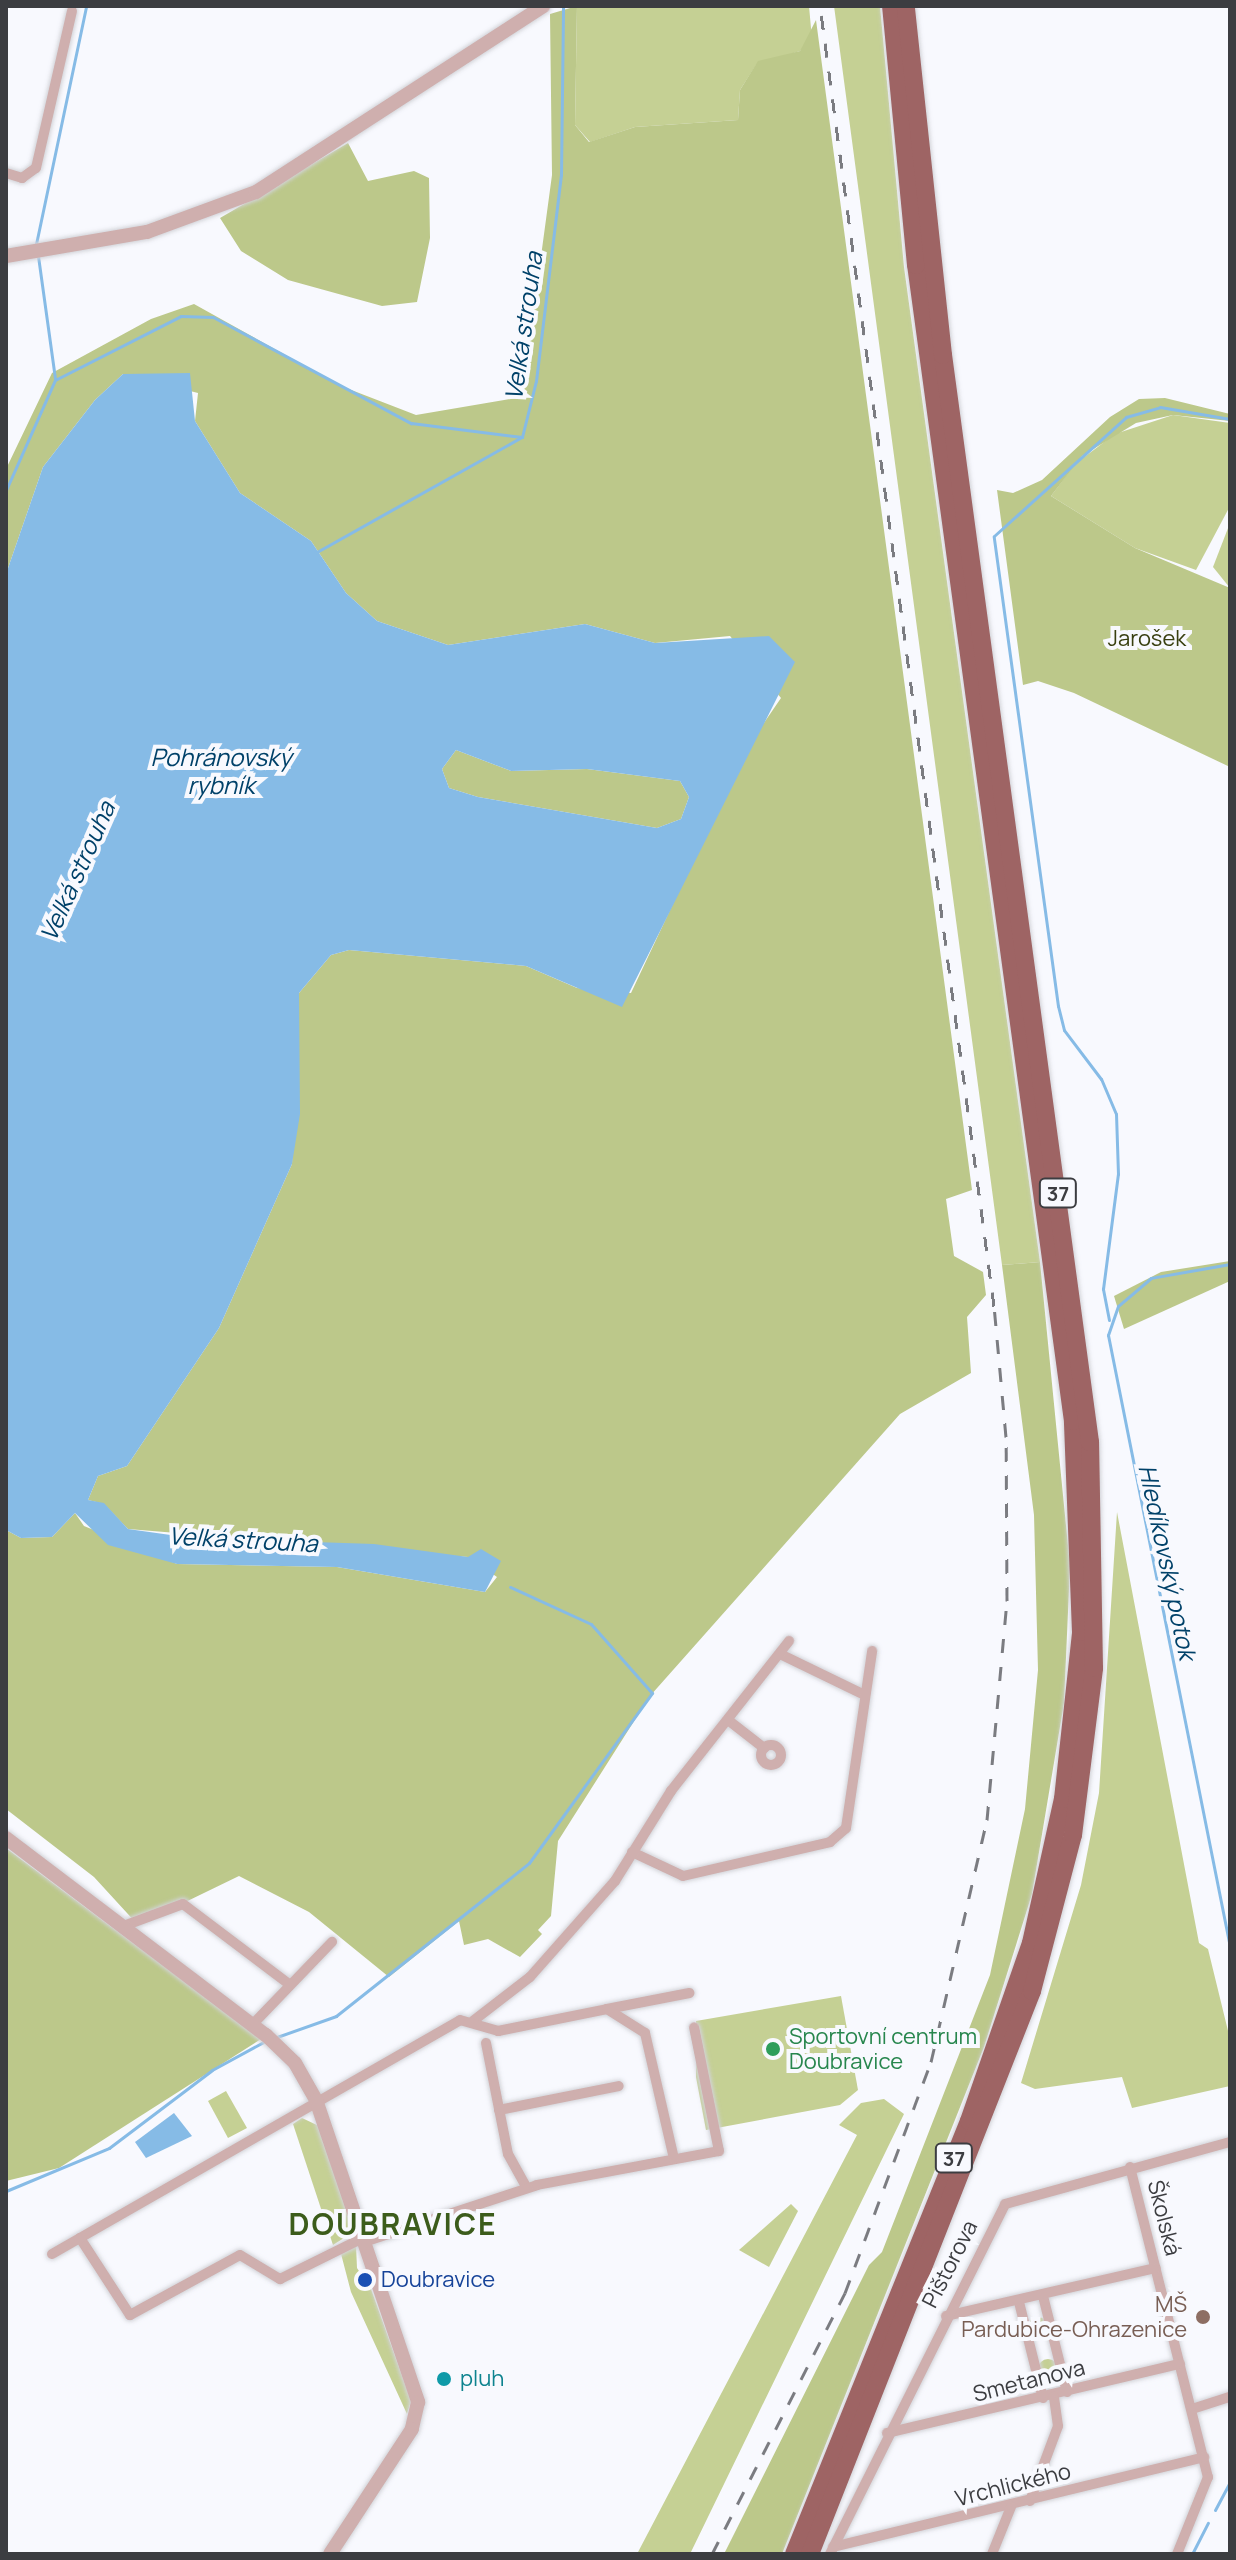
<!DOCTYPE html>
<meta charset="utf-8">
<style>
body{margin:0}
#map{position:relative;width:1236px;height:2560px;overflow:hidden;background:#f8f9fe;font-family:Manrope,sans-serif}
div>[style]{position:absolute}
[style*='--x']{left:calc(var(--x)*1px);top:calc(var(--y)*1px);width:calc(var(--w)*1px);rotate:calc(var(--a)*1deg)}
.green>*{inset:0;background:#c5d094}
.round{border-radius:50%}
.forest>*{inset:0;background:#bcc88a}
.water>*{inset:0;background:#86bbe6}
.stream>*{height:3px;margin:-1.5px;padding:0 1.5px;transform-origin:1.5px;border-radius:1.5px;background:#86bbe6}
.roads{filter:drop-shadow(0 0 2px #d2d3d8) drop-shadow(0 0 2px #d2d3d8)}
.minor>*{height:10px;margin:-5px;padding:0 5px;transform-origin:5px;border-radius:5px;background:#cfafae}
.minor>.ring{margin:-5px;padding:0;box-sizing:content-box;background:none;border:10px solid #cfafae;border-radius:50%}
.tertiary>*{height:14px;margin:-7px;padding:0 7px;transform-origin:7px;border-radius:7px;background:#cfafae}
.trunk>*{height:18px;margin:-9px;padding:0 9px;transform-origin:9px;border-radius:9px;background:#9e6464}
.rail>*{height:3px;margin-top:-1.5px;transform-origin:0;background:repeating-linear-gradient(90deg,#7b7c81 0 14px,transparent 0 28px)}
.dots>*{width:22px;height:22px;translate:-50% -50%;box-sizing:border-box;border:4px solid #f8f9fe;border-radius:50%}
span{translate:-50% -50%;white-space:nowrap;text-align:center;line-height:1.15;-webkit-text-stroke:8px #f8f9fe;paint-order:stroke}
.shield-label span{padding:2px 6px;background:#f8f9fe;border:2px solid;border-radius:6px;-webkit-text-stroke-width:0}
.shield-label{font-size:20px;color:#3c3d41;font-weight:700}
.park-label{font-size:22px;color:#383f10}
.leisure-label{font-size:22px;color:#27864d}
.left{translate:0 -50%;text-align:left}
.street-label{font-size:22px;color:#3c3d41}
.transit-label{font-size:22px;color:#164399}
.education-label{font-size:22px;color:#785e54}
.right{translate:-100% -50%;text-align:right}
.culture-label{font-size:22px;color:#0d838f}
.water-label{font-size:24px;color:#004169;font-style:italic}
.district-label{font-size:30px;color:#3c5c1b;font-weight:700;letter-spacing:2px}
.frame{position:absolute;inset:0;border:8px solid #3c3d41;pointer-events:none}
</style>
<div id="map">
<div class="green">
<div style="clip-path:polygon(577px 6px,809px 6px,812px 39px,800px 51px,756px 65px,740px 90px,738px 120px,635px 127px,590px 142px,575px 125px)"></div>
<div style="clip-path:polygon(834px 6px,880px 6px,904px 267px,1040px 1262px,1002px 1265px)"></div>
<div style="clip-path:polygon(1173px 415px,1230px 423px,1230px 506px,1196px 570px,1135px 548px,1051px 496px,1075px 464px,1115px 434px)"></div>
<div style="clip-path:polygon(1230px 523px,1230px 588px,1213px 567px)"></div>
<div style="clip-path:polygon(1117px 1512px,1199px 1943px,1208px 1949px,1230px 2039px,1230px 2086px,1132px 2108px,1122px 2077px,1035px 2089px,1021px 2083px,1081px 1885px,1099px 1793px)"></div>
<div style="clip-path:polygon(841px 1996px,858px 2090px,840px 2105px,706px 2130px,696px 2077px,696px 2021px)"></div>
<div style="clip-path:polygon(226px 2091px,247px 2128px,228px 2138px,208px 2101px)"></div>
<div style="clip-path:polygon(884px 2099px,904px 2114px,690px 2554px,637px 2554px,857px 2135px,839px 2125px,861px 2103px)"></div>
<div style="clip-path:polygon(302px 2118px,319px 2126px,355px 2231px,333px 2245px,293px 2124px)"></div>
<div style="clip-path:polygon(791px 2204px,798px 2211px,769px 2267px,739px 2250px)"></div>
<div style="clip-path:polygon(356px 2245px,357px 2268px,371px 2289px,411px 2401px,407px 2414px,351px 2292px,340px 2250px)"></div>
<div class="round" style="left:1028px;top:2317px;width:20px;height:20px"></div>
<div class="round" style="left:1038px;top:2359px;width:20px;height:20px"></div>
</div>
<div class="forest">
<div style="clip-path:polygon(577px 6px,575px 125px,589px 142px,635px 127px,738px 120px,740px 90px,758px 61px,800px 51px,816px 20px,972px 1190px,946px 1199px,954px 1256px,983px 1272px,986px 1295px,967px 1317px,971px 1373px,900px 1414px,650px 1696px,558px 1841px,551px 1916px,538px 1930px,542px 1934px,520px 1957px,488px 1939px,464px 1945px,459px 1921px,389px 1977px,309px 1912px,239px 1876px,138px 1925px,94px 1877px,6px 1809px,6px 1530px,21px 1538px,52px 1537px,75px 1513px,84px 1526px,177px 1564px,337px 1567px,485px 1592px,497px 1577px,468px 1557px,128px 1529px,104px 1504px,88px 1500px,98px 1476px,127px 1466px,219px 1328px,292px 1164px,299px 993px,331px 955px,349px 950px,526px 966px,577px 988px,631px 993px,746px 749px,781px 698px,730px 636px,655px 643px,585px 624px,448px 645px,377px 621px,346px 593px,311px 541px,240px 493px,195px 421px,198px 393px,123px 374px,95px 400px,43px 467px,6px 574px,6px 469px,52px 373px,151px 319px,194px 304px,341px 386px,416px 415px,522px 397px,552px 175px,550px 14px)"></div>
<div style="clip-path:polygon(348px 143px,368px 181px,414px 171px,429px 178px,430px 238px,417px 302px,382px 306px,288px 280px,241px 251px,220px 218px)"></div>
<div style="clip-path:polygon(1165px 398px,1230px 414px,1230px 421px,1173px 415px,1136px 423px,1082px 456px,1051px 496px,1135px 548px,1230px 588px,1230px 767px,1074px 693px,1038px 681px,1023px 685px,997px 490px,1013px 493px,1042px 480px,1110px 417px,1139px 399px)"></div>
<div style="clip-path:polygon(456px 750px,511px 771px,587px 769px,680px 781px,689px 797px,681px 819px,657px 828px,478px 797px,449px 788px,442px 769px)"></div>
<div style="clip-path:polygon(1230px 1261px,1230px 1281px,1124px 1329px,1114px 1296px,1161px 1272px)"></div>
<div style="clip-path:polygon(1040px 1262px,1070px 1566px,1064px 1703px,1032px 1894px,984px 2047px,782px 2554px,724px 2554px,869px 2265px,882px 2252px,990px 1975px,1025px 1809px,1038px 1670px,1034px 1515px,1002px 1265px)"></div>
<div style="clip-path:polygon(6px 1848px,261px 2039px,59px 2168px,6px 2181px)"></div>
</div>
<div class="water">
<div style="clip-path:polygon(evenodd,190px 373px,195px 421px,240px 493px,311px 541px,346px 593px,377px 621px,448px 645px,585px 624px,655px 643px,769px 636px,795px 662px,622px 1007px,526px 966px,349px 950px,331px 955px,299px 993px,300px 1114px,292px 1164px,219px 1328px,127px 1466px,98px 1476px,88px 1500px,104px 1503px,128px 1529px,192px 1538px,374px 1544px,468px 1557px,481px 1549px,501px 1561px,485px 1592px,337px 1567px,177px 1564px,108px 1545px,75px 1513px,52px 1537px,21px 1538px,6px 1530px,6px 574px,43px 467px,95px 400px,123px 374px,190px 373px,456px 750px,511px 771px,587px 769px,680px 781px,689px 797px,681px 819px,657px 828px,478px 797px,449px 788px,442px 769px,456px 750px)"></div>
<div style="clip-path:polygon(174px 2113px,192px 2136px,146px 2158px,135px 2142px)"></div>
</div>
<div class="stream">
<div style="--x:36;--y:244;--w:243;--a:-78.1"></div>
<div style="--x:38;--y:256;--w:124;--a:82.1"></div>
<div style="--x:6;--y:490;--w:120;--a:-66"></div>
<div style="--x:55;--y:380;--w:141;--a:-26.9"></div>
<div style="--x:181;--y:316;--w:32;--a:2"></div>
<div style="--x:213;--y:317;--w:225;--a:28.2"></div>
<div style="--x:411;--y:423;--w:112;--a:7.2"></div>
<div style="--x:315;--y:553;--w:237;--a:-29.3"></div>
<div style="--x:522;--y:437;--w:58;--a:-76"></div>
<div style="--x:536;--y:381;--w:208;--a:-83.1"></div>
<div style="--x:561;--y:175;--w:169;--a:-89.3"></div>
<div style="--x:1230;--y:1264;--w:80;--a:170"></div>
<div style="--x:1151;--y:1278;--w:43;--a:139.7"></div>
<div style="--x:1118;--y:1306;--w:31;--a:109"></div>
<div style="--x:1108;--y:1335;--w:624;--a:78.73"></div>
<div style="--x:1109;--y:1320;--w:32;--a:-101"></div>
<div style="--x:1103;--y:1289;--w:116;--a:-82.6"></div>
<div style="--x:1118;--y:1174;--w:60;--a:-91.9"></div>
<div style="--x:1116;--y:1114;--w:38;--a:-113"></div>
<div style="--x:1101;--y:1079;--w:61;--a:-127.1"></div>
<div style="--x:1064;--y:1030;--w:25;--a:-104"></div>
<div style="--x:1058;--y:1006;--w:474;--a:-97.8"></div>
<div style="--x:994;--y:536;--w:178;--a:-42"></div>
<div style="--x:1126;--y:417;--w:35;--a:-16"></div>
<div style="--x:1160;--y:407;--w:71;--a:9.7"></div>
<div style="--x:274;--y:2038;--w:66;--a:-19.5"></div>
<div style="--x:336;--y:2016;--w:246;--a:-38.4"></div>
<div style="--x:529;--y:1863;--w:210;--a:-54.1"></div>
<div style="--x:652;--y:1693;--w:92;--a:-131.5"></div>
<div style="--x:591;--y:1624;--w:89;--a:-155.4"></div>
<div style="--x:6;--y:2191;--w:112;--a:-22.7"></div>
<div style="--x:109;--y:2148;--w:129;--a:-37.1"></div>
<div style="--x:212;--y:2070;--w:63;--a:-28.6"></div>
<div style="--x:1215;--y:2510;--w:32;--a:-62"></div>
<div style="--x:1192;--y:2554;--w:35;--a:-63"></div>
</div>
<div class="roads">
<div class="minor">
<div style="--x:6;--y:173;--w:17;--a:17"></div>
<div style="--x:22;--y:178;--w:17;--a:-36"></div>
<div style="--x:36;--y:168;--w:161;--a:-77.1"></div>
<div style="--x:780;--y:1654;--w:94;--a:25.8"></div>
<div style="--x:728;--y:1720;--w:46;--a:37.9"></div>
<div class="ring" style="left:761px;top:1745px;width:10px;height:10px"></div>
<div style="--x:632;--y:1852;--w:56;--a:25.2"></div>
<div style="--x:683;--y:1876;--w:151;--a:-13"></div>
<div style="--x:830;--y:1842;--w:21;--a:-41"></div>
<div style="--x:846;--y:1828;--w:179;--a:-81.6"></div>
<div style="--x:121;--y:1927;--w:66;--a:-20.4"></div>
<div style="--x:183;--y:1904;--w:134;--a:37.1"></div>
<div style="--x:607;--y:2009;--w:84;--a:-11"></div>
<div style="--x:473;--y:2021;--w:72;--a:-37.7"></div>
<div style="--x:530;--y:1977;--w:128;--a:-48.5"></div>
<div style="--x:615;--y:1881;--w:106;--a:-58.1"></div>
<div style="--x:671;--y:1791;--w:191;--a:-51.8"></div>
<div style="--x:253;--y:2024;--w:114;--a:-46.1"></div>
<div style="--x:486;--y:2043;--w:113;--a:78.8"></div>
<div style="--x:508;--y:2154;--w:39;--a:61"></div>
<div style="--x:499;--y:2110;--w:122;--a:-11.3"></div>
<div style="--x:1130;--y:2167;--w:320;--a:75.9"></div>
<div style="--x:1208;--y:2477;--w:83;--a:111.9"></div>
<div style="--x:80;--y:2238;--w:92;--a:57"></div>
<div style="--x:130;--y:2315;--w:125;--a:-28.6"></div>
<div style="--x:240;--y:2255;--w:47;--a:31"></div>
<div style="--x:280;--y:2279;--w:93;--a:-26.3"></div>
<div style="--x:364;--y:2242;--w:182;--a:-18.2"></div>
<div style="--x:537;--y:2185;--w:185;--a:-10.6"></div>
<div style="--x:719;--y:2151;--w:126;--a:-101.4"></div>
<div style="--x:52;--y:2254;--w:470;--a:-29.8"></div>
<div style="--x:460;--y:2020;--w:40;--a:16"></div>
<div style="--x:498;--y:2031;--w:111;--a:-11.4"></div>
<div style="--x:607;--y:2009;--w:45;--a:32.3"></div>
<div style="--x:645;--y:2033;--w:129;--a:77"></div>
<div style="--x:1043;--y:2296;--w:99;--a:76"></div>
<div style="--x:1019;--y:2302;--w:99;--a:76"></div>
<div style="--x:946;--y:2316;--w:215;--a:-12.9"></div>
<div style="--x:1192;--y:2409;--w:40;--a:-18"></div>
<div style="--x:887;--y:2433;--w:301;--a:-13.3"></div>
<div style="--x:1030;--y:2501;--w:80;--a:-69.5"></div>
<div style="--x:1058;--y:2426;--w:30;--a:-98"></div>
<div style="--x:833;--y:2547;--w:382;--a:-13.6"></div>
<div style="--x:830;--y:2554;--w:391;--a:-63.4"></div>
<div style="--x:1005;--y:2204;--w:233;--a:-15.4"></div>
<div style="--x:992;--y:2554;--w:51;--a:-68"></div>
</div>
<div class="tertiary">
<div style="--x:6;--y:256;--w:143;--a:-9.7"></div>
<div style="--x:147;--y:232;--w:116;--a:-20.2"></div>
<div style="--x:256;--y:192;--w:342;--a:-32.9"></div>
<div style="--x:6;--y:1838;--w:326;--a:37.2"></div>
<div style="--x:266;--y:2035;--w:40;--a:44"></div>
<div style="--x:295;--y:2063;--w:43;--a:60.4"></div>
<div style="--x:316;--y:2100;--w:319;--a:71.3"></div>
<div style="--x:418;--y:2402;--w:28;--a:103"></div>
<div style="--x:412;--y:2429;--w:149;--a:123.3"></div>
</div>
<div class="trunk">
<div style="--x:794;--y:2554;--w:467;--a:-68"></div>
<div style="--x:969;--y:2121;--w:188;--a:-70.8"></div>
<div style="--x:1031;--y:1943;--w:148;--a:-77.5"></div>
<div style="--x:1063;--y:1799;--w:168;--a:-83.8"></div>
<div style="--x:1081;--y:1632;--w:211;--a:-92.2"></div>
<div style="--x:1073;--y:1421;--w:1167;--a:-97.73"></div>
<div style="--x:916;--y:265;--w:260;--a:-95.5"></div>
<div style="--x:810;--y:2554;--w:605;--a:-68.48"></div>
<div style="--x:1032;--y:1991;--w:161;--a:-75.3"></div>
<div style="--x:1073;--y:1835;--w:168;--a:-82.8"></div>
<div style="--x:1094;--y:1668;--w:226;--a:-91"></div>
<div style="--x:1090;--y:1442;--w:1097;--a:-97.7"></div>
<div style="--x:943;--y:355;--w:351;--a:-96.1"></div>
</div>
</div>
<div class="rail">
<div style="--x:712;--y:2554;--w:293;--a:-63"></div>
<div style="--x:845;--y:2293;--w:246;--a:-69.6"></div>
<div style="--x:931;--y:2062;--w:248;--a:-77"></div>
<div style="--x:987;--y:1820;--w:220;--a:-84.8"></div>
<div style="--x:1007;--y:1601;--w:164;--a:-90.3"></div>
<div style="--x:1006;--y:1437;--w:132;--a:-95.2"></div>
<div style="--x:994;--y:1306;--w:1312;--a:-97.62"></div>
</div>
<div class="dots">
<div style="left:773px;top:2049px;background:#2e9e5b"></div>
<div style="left:365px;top:2280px;background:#1a4fb4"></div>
<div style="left:1203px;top:2317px;background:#8d6e63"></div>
<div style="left:444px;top:2379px;background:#0f9aa8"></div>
</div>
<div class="shield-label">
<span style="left:1058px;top:1193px">37</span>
<span style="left:954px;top:2158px">37</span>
</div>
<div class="park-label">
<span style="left:1147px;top:639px">Jarošek</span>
</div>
<div class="leisure-label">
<span class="left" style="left:789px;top:2049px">Sportovní centrum<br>Doubravice</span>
</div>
<div class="street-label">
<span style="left:1164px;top:2218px;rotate:76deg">Školská</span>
<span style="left:950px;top:2264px;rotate:-63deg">Pištorova</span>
<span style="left:1029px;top:2381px;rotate:-14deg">Smetanova</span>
<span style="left:1013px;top:2485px;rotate:-14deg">Vrchlického</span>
</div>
<div class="transit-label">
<span class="left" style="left:381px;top:2280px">Doubravice</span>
</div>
<div class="education-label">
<span class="right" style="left:1187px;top:2317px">MŠ<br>Pardubice-Ohrazenice</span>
</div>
<div class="culture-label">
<span class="left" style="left:460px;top:2379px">pluh</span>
</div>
<div class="water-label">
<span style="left:523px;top:326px;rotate:-82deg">Velká strouha</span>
<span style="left:221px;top:771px">Pohránovský<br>rybník</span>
<span style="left:77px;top:871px;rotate:-66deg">Velká strouha</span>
<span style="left:243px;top:1539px;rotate:3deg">Velká strouha</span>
<span style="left:1168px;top:1562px;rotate:78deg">Hledíkovský potok</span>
</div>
<div class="district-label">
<span style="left:393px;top:2224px">DOUBRAVICE</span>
</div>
<div class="frame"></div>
</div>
